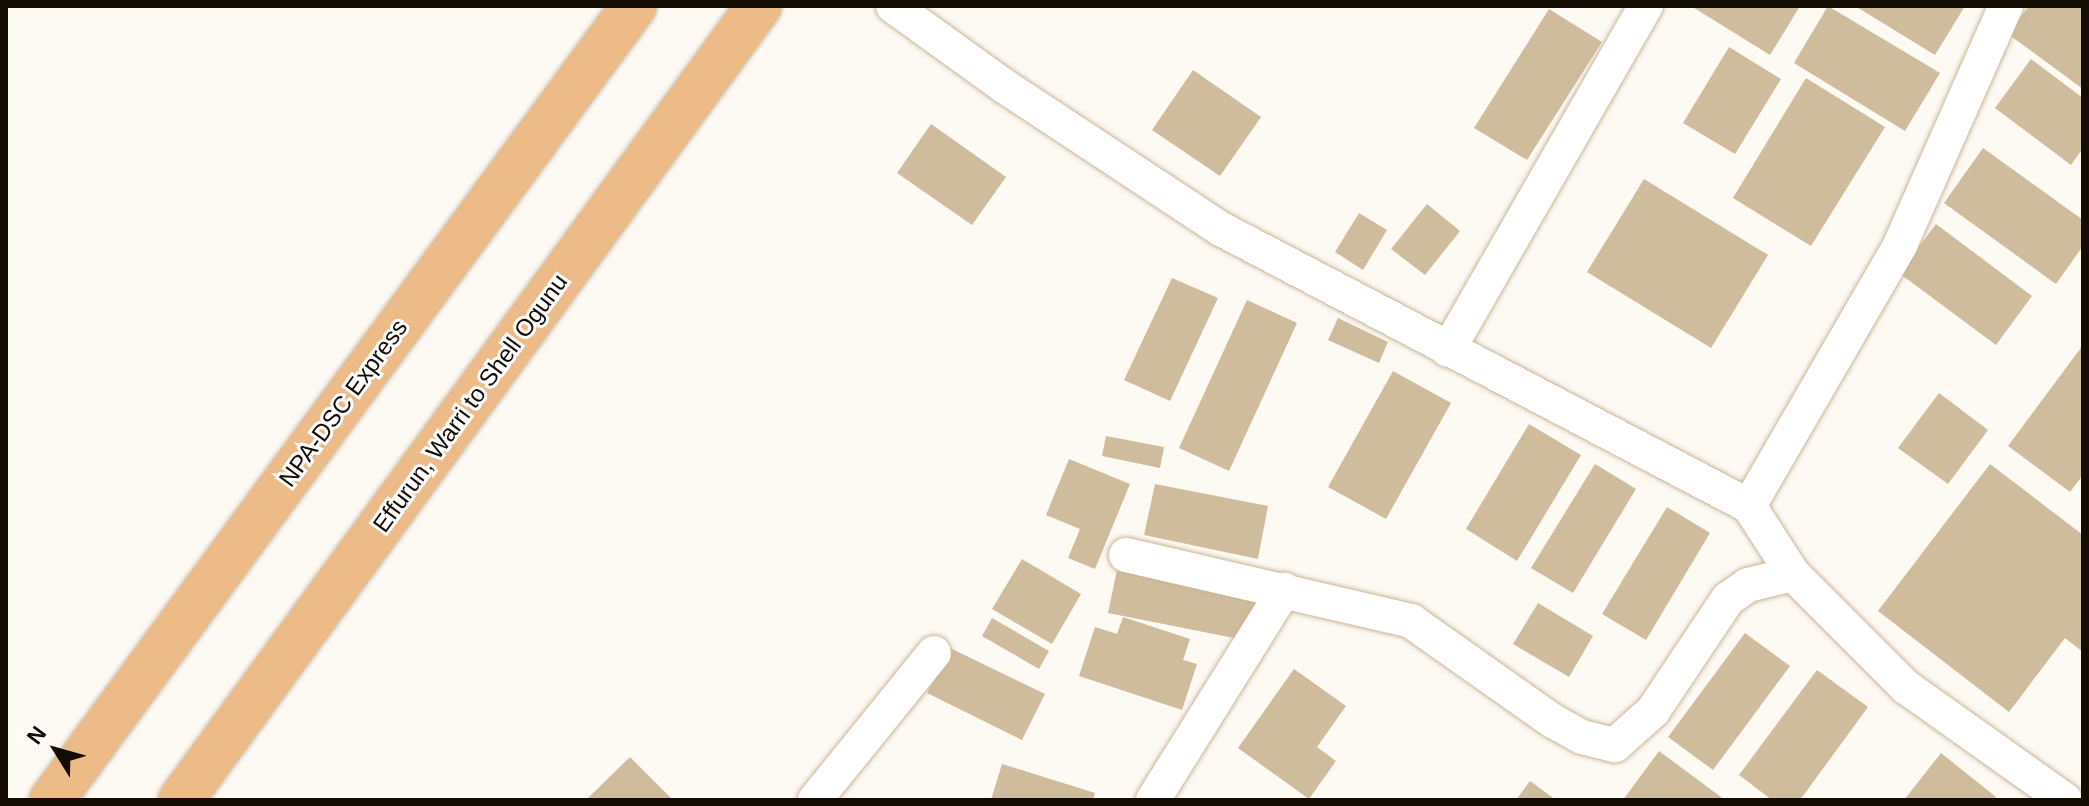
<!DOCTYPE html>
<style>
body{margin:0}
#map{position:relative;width:2089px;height:806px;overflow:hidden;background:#fdf9f3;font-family:Helvetica,sans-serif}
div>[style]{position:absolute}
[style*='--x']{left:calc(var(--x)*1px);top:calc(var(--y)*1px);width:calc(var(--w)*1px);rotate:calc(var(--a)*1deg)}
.building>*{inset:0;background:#cebc9d}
.roads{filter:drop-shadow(0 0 2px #c8b697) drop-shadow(0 0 2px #c8b697)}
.street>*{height:34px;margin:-17px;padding:0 17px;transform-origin:17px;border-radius:17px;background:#fff}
.primary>*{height:44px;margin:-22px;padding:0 22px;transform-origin:22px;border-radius:22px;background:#edbb88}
span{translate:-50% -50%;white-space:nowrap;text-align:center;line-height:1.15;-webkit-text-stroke:6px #fff;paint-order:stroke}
.street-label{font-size:24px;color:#120c03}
.frame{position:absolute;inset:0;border:8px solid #120c03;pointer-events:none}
.north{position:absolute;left:16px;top:710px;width:80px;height:80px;-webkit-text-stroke:6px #fff;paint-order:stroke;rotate:307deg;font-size:22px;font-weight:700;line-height:32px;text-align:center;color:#120c03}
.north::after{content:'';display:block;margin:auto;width:28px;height:36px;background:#120c03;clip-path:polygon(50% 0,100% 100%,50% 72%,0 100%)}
</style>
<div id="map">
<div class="building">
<div style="clip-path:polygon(1691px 6px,1800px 6px,1770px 55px)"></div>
<div style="clip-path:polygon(1828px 6px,1940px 73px,1905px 131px,1794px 63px)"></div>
<div style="clip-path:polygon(1855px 6px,1965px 6px,1935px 55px)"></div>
<div style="clip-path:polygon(2029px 6px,2083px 7px,2083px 89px,2008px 34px)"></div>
<div style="clip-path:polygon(1549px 9px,1602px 42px,1527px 160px,1474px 128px)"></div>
<div style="clip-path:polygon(1729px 47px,1781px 79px,1735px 154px,1683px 123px)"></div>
<div style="clip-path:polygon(2031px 59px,2083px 98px,2083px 148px,2071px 165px,1995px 108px)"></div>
<div style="clip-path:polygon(1193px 70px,1261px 117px,1220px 176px,1152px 130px)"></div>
<div style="clip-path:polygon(1806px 78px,1885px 127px,1811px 246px,1733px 198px)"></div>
<div style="clip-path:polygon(931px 124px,1006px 177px,972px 225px,897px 173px)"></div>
<div style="clip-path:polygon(1983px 148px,2083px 220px,2083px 246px,2056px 284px,1944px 203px)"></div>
<div style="clip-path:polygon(1644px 179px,1768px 255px,1711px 348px,1587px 272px)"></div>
<div style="clip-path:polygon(1427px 204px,1460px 231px,1425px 275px,1391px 249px)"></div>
<div style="clip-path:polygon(1359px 213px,1387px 230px,1363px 270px,1335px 252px)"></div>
<div style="clip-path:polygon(1936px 224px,2032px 296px,1996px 345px,1899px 273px)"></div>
<div style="clip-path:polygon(1172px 278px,1218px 298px,1170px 401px,1124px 380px)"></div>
<div style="clip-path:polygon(1247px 300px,1297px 323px,1229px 471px,1179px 448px)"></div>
<div style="clip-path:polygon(1338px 318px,1388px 342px,1379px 363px,1328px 340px)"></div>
<div style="clip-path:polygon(2083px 345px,2083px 475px,2070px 492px,2008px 446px)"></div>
<div style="clip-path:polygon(1393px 371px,1451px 403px,1386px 519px,1328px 487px)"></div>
<div style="clip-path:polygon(1939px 393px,1988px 430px,1948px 484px,1898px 448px)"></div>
<div style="clip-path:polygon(1529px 424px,1581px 455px,1517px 561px,1466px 529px)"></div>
<div style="clip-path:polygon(1106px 436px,1164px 447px,1160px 468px,1102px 456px)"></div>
<div style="clip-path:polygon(1069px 459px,1130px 484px,1095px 569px,1068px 558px,1080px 529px,1046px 515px)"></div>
<div style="clip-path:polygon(1595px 464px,1636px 489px,1573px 593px,1531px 568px)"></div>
<div style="clip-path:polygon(1990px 464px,2083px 535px,2083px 652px,2065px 638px,2009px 712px,1878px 611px)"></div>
<div style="clip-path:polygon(1155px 484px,1268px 506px,1258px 559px,1144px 535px)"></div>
<div style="clip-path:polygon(1667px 507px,1710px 533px,1646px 640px,1602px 614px)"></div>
<div style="clip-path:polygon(1022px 559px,1081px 594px,1052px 644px,992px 609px)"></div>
<div style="clip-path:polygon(1119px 560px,1260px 588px,1249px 641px,1108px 613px)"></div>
<div style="clip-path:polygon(1538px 603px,1593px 636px,1569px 677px,1513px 644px)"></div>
<div style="clip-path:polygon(1123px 617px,1190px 639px,1183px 660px,1197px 664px,1182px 710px,1079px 676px,1095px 627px,1117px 634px)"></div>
<div style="clip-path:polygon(992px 618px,1049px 651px,1039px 669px,982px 636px)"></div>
<div style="clip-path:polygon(1745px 633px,1790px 666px,1713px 770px,1668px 737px)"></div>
<div style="clip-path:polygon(950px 648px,1045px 694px,1022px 740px,927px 693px)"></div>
<div style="clip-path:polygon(1294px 669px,1346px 706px,1317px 747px,1336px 761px,1309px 799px,1238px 748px)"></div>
<div style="clip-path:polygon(1817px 670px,1868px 707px,1800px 800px,1772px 800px,1739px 775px)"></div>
<div style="clip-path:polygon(1659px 751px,1725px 800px,1623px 800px)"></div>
<div style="clip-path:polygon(1941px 753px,1996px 797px,1993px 800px,1904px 800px)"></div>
<div style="clip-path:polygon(630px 757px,673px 800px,586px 800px)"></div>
<div style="clip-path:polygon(1002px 764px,1095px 793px,1093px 800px,991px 800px)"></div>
<div style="clip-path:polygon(1530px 781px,1556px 800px,1516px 800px)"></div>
</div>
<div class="roads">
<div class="street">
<div style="--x:893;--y:6;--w:137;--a:35.8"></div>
<div style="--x:1004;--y:86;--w:260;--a:33.4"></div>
<div style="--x:1221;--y:229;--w:596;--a:27.68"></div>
<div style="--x:1749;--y:506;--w:81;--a:57.1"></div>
<div style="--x:1793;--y:574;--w:160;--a:45"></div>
<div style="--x:1906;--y:687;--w:195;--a:35.4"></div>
<div style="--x:1448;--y:350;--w:397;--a:-60.1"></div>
<div style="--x:1749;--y:506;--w:302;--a:-59.9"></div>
<div style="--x:1900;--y:245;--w:261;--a:-66.1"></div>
<div style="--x:1126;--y:555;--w:293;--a:13"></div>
<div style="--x:1411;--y:621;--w:174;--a:35.2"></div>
<div style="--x:1553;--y:721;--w:33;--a:29"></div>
<div style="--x:1582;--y:737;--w:34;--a:14"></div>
<div style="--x:1615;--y:745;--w:51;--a:-41.8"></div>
<div style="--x:1653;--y:711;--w:135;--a:-56.2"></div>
<div style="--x:1728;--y:599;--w:24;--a:-35"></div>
<div style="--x:1748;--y:585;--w:46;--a:-13.7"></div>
<div style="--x:815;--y:800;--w:189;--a:-51"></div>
<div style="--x:1153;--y:800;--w:248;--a:-58"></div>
</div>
<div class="primary">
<div style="--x:52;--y:800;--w:984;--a:-53.76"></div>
<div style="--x:181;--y:800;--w:982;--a:-53.95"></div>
</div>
</div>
<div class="street-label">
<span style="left:343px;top:403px;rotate:-54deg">NPA-DSC Express</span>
<span style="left:470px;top:403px;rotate:-54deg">Effurun, Warri to Shell Ogunu</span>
</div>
<div class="frame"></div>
<div class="north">N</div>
</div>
